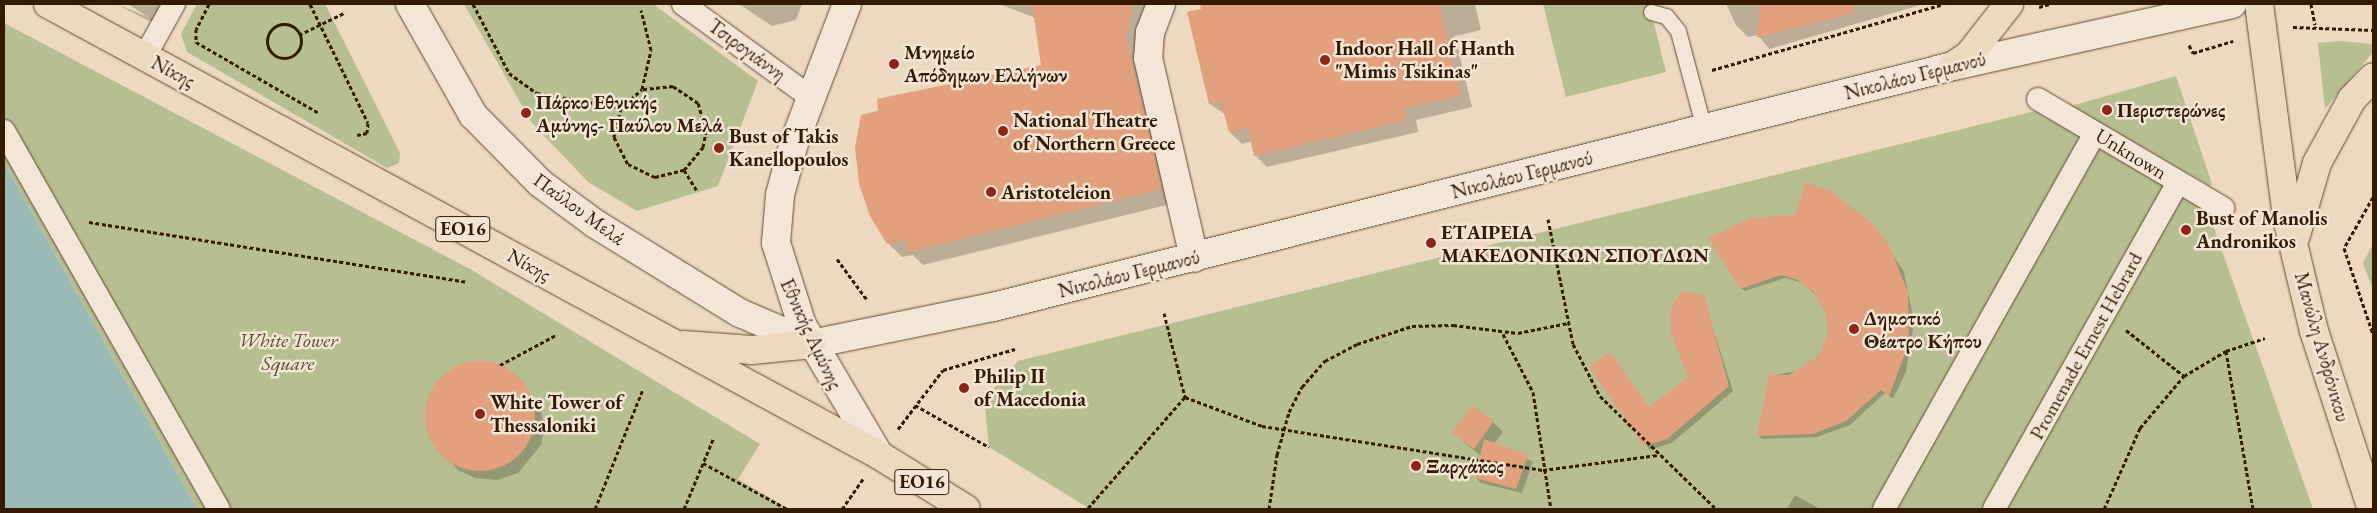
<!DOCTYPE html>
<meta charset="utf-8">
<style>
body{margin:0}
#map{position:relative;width:2377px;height:513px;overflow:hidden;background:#ecd9c0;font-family:"EB Garamond",serif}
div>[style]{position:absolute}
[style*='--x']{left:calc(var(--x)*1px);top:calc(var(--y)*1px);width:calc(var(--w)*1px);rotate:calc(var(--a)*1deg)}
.green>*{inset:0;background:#b7bf92}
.water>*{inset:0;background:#99bab6}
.shadow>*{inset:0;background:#0003}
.building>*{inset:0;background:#e3a07e}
.round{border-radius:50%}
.path>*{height:3px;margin-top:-1.5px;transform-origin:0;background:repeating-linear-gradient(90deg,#341b00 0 4px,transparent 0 6.5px)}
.path>.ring{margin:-1.5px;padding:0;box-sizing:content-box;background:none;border:3px solid #341b00;border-radius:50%}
.roads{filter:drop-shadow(0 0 1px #624a30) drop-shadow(0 0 1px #624a30)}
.service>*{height:15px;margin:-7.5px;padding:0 7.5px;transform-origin:7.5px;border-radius:7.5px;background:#f3e6d6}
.pedestrian>*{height:22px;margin:-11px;padding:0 11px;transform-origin:11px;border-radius:11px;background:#f3e6d6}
.minor>*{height:28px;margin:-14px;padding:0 14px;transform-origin:14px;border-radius:14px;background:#f3e6d6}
.secondary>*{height:28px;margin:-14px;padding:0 14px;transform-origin:14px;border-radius:14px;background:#f3e6d6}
.primary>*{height:28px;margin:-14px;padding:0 14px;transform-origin:14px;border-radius:14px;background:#ecd9c0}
.dots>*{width:14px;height:14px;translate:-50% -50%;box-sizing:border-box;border:2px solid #f3e6d6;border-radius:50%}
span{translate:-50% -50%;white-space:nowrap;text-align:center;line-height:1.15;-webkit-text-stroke:5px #f3e6d6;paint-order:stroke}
.shield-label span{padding:1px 4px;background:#f3e6d6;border:1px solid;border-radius:4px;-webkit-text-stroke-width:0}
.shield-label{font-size:19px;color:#341b00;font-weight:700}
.poi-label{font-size:20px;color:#341b00;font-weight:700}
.left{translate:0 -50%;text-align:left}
.street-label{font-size:20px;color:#341b00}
.park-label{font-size:20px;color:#5b4c2c;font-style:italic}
.frame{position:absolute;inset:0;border:5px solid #341b00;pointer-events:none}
</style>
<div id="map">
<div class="green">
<div style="clip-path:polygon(197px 4px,325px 4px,400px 153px,399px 163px,387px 168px,187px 52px,181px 34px)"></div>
<div style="clip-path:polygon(464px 4px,653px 4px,758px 81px,718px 186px,637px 211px,588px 182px,532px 123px)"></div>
<div style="clip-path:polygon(1543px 4px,1649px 4px,1666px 72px,1566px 97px)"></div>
<div style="clip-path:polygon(4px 23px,470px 269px,760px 444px,738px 479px,789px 509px,197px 509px,4px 163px)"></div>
<div style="clip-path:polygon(2340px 41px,2373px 44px,2373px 52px,2325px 109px,2318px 43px)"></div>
<div style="clip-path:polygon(2176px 76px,2212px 184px,2210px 186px,2071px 106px)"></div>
<div style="clip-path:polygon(2035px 111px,2208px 211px,2313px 509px,1090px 509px,989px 447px,985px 407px,995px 387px,1018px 361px)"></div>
<div style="clip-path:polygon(2373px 244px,2373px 290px,2363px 263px)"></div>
</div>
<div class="water">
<div style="clip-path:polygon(4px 163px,197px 509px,4px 509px)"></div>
</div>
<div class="shadow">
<div style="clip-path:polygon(116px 4px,148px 17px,128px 4px,167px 4px,155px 24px)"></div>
<div style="clip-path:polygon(739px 4px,802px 4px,796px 20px,772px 26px)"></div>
<div style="clip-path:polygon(999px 4px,1150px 4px,1135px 43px,1175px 203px,923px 265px,913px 255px,902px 257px,888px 243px,1042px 66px,1036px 18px)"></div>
<div style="clip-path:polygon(1201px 4px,1475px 4px,1481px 30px,1455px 36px,1472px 107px,1416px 120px,1418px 132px,1267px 167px,1255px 155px,1252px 141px,1242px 144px,1230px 132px,1226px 115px,1210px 104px)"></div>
<div style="clip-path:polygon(1726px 4px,1924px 4px,1769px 49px,1758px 35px,1748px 37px,1736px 25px)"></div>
<div style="clip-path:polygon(1877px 230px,1904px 272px,1914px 322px,1906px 372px,1893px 399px,1885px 393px,1850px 425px,1817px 437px,1762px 439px,1758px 435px,1770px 376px,1806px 369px,1826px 346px,1829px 323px,1824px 303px,1803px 283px,1785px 278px,1745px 291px,1741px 288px)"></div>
<div style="clip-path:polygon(1703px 296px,1733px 391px,1672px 443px,1649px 450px,1610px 354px,1649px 408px,1690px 377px)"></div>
<div style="clip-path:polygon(477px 362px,495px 365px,515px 376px,540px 405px,544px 427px,541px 445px,518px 473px,497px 480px,475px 478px,458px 470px,433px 443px,426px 421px,429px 398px,441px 379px,456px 368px)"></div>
<div style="clip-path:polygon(1493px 422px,1503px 432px,1494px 444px,1533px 462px,1522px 493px,1481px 483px,1476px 478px,1481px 456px,1453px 433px)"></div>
<div style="clip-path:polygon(1795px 495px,1820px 509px,1787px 509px)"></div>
</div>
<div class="building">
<div style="clip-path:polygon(1032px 4px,1134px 4px,1126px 35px,1162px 189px,909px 252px,904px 240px,887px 244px,870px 216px,859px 184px,855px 147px,861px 115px,878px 111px,877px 99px,1041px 65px)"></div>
<div style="clip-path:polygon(1200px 4px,1439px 4px,1461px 96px,1404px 108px,1407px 120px,1254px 156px,1248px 128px,1229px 132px,1221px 102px,1209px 104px,1187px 12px,1201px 9px)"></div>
<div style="clip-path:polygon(1760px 4px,1853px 4px,1854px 13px,1757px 38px)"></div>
<div style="clip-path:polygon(1805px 182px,1831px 191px,1874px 225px,1889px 245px,1908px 292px,1909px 343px,1889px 396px,1881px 390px,1846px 421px,1813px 434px,1757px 436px,1769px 375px,1789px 375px,1818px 356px,1828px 334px,1826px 315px,1814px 292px,1798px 280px,1781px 275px,1740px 289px,1708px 238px,1751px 218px,1795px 215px)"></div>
<div style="clip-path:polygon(1682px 291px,1704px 295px,1729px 386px,1667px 439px,1644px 446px,1589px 367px,1610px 352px,1649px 407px,1688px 377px,1671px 333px,1671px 307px)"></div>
<div class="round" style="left:425px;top:361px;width:110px;height:110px"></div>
<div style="clip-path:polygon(1472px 405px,1494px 421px,1474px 449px,1452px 433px)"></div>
<div style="clip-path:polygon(1484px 439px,1528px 455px,1516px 489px,1475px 478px)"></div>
</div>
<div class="path">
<div style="--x:209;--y:4;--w:28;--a:117"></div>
<div style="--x:196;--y:29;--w:13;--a:90"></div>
<div style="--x:196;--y:42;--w:142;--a:30"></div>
<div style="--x:310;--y:4;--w:132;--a:64"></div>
<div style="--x:368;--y:123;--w:10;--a:96"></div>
<div style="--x:367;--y:133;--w:10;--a:169"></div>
<div style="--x:473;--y:4;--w:78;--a:62.4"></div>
<div style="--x:509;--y:73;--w:34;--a:36"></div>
<div style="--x:537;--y:93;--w:85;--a:10.1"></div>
<div style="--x:621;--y:108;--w:28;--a:-42"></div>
<div style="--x:642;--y:89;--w:40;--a:-77"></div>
<div style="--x:651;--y:50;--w:41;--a:-104"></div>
<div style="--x:2311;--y:4;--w:21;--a:79"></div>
<div style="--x:2039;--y:7;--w:11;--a:-15"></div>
<div class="ring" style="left:267px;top:24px;width:31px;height:31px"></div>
<div style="--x:2293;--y:27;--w:80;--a:2.1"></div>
<div style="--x:299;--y:35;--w:52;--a:-26.1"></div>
<div style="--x:2189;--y:45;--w:9;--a:63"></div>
<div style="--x:2193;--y:53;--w:42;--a:-16.7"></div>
<div style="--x:1712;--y:70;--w:241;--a:-15.9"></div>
<div style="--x:621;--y:108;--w:30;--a:104"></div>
<div style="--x:614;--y:137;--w:30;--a:63"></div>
<div style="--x:628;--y:164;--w:30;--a:26"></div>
<div style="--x:655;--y:177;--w:30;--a:-14"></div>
<div style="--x:684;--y:170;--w:30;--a:-50"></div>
<div style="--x:703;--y:147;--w:15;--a:-79"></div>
<div style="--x:706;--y:132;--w:30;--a:-105"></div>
<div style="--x:698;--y:103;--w:30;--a:-146"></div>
<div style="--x:673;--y:86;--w:31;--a:174"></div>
<div style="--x:684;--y:170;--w:26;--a:58"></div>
<div style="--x:2373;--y:197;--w:59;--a:119.6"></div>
<div style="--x:2344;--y:248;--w:91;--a:71.4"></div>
<div style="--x:1548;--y:219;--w:127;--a:78.7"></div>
<div style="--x:1573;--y:344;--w:59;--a:62.6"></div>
<div style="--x:1600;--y:396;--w:162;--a:44.2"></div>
<div style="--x:89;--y:222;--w:382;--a:9"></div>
<div style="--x:837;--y:259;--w:52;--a:53.6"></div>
<div style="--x:1164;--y:313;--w:87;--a:76"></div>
<div style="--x:2126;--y:330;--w:74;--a:38.4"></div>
<div style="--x:1503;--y:334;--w:65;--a:62.7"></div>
<div style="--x:1533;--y:392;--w:118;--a:81.3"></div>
<div style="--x:2226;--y:351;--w:160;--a:80.3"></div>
<div style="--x:500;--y:365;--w:64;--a:-28.2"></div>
<div style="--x:915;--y:405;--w:85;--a:29.6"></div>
<div style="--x:898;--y:429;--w:74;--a:-52.7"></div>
<div style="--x:943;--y:370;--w:75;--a:-16.3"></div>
<div style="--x:703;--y:463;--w:96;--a:28.7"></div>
<div style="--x:1088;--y:508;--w:147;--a:-48.9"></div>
<div style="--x:1185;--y:397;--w:82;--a:20.6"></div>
<div style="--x:1262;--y:426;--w:284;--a:8.9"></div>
<div style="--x:1543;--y:470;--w:116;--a:-7.4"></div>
<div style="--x:595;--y:509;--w:129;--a:-68.2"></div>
<div style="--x:684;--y:509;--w:78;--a:-67.4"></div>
<div style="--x:842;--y:509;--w:37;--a:-55"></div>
<div style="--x:1269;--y:509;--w:55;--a:-81.6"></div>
<div style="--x:1277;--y:455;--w:45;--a:-74.4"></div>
<div style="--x:1289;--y:412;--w:28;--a:-63"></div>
<div style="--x:1302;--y:387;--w:35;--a:-49"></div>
<div style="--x:1325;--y:361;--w:36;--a:-28"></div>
<div style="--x:1357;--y:344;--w:58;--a:-18.1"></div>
<div style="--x:1412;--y:326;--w:41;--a:-1.4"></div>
<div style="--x:1453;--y:325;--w:65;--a:7"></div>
<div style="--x:1518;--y:333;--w:51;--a:-11.3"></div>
<div style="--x:2104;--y:509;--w:89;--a:-66"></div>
<div style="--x:2140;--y:428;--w:68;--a:-49.8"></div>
<div style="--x:2184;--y:376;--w:49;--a:-30.8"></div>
<div style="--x:2226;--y:351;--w:41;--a:-18.4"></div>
</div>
<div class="roads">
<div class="service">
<div style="--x:1651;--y:12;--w:16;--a:15"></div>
<div style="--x:1666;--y:16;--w:19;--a:51"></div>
<div style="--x:1678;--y:31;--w:101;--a:75.1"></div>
</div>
<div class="pedestrian">
<div style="--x:683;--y:4;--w:157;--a:36.2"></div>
<div style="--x:145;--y:56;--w:60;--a:-60.9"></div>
<div style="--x:2038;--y:99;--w:215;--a:30.5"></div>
<div style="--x:4;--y:131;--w:435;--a:60.4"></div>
<div style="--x:1884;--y:509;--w:431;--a:-60.7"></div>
<div style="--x:1994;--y:509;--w:375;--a:-60.6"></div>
</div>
<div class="minor">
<div style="--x:1161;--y:4;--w:30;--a:111"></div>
<div style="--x:1150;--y:32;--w:26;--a:94"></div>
<div style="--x:1148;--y:58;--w:205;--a:77"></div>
</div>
<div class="secondary">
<div style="--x:410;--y:4;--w:128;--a:60.4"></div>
<div style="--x:473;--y:115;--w:95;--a:45.4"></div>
<div style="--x:540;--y:183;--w:67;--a:36.5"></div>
<div style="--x:594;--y:223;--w:172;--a:31.7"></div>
<div style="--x:740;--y:313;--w:78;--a:23.3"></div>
<div style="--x:812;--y:344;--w:185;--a:-11.6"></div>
<div style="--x:993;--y:307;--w:990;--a:-14.09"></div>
<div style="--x:1953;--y:66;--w:286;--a:-12.5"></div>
<div style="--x:847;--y:4;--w:149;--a:110.9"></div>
<div style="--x:794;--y:143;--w:54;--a:105.1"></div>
<div style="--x:780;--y:195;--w:48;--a:94.8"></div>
<div style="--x:776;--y:243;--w:86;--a:72.4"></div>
<div style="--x:802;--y:325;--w:151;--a:59.4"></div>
</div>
<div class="primary">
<div style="--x:48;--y:4;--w:945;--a:28.49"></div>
<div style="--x:879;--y:455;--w:102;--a:31.8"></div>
<div style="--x:2259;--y:4;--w:216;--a:82.5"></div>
<div style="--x:2287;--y:218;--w:116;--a:76.6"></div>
<div style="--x:2314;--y:331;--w:187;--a:72"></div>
<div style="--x:1953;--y:66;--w:19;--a:-35"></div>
<div style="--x:1969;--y:55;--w:65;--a:-51.9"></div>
<div style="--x:2296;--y:235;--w:75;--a:-73.7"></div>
<div style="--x:2317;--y:163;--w:73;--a:-61.3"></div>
<div style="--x:2352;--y:99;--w:30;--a:-46"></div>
<div style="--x:684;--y:345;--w:68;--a:4.2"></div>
<div style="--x:752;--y:350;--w:60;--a:-5.7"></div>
</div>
</div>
<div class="dots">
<div style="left:1325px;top:60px;background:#8f2418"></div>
<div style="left:894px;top:64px;background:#8f2418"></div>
<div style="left:2107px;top:110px;background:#8f2418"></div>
<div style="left:526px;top:113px;background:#8f2418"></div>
<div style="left:1003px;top:131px;background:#8f2418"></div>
<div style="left:719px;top:148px;background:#8f2418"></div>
<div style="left:991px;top:192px;background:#8f2418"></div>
<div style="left:2186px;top:230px;background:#8f2418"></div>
<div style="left:1431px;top:243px;background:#8f2418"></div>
<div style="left:1854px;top:329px;background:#8f2418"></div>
<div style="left:964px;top:388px;background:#8f2418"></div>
<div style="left:480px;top:414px;background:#8f2418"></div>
<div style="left:1416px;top:466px;background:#8f2418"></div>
</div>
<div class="shield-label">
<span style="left:463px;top:229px">ΕΟ16</span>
<span style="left:922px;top:482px">ΕΟ16</span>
</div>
<div class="poi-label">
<span class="left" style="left:1335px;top:60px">Indoor Hall of Hanth<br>"Mimis Tsikinas"</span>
<span class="left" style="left:904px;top:64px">Μνημείο<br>Απόδημων Ελλήνων</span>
<span class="left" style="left:536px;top:114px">Πάρκο Εθνικής<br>Αμύνης- Παύλου Μελά</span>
<span class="left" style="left:2117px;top:110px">Περιστερώνες</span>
<span class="left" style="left:1013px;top:132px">National Theatre<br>of Northern Greece</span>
<span class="left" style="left:729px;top:148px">Bust of Takis<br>Kanellopoulos</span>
<span class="left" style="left:1001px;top:192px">Aristoteleion</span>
<span class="left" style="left:2196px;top:230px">Bust of Manolis<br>Andronikos</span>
<span class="left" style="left:1441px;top:244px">ΕΤΑΙΡΕΙΑ<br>ΜΑΚΕΔΟΝΙΚΩΝ ΣΠΟΥΔΩΝ</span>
<span class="left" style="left:1864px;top:330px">Δημοτικό<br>Θέατρο Κήπου</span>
<span class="left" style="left:974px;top:388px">Philip II<br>of Macedonia</span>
<span class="left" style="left:490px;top:414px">White Tower of<br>Thessaloniki</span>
<span class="left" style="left:1426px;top:466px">Ξαρχάκος</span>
</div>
<div class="street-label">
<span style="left:747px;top:50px;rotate:36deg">Τσιρογιάννη</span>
<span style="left:173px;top:72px;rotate:28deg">Νίκης</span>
<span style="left:1915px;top:76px;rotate:-14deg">Νικολάου Γερμανού</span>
<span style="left:2131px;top:154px;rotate:31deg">Unknown</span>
<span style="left:1522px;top:175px;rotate:-14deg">Νικολάου Γερμανού</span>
<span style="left:579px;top:209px;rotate:36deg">Παύλου Μελά</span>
<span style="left:529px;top:265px;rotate:29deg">Νίκης</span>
<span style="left:1129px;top:274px;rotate:-14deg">Νικολάου Γερμανού</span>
<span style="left:811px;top:334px;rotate:65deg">Εθνικής Αμύνης</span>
<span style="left:2086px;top:346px;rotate:-61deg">Promenade Ernest Hebrard</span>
<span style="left:2322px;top:347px;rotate:74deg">Μανώλη Ανδρόνικου</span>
</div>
<div class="park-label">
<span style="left:288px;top:352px">White Tower<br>Square</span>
</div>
<div class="frame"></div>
</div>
